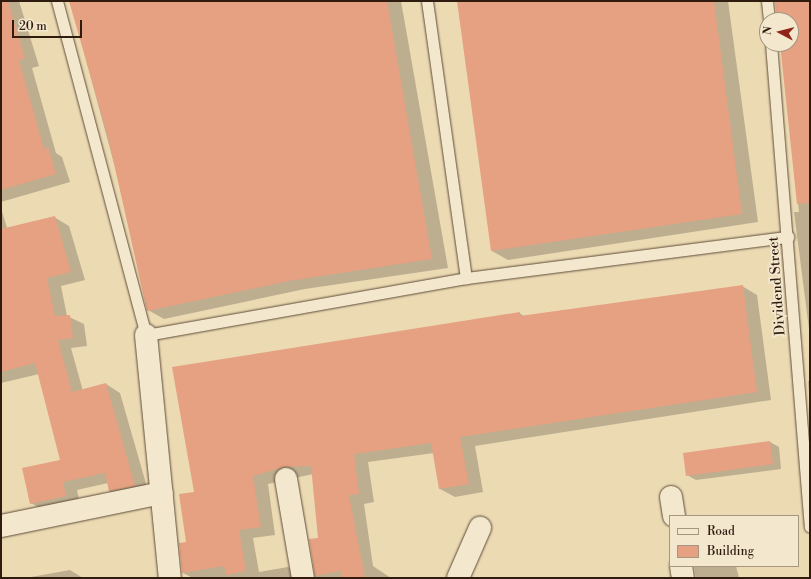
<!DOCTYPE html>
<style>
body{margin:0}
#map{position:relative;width:811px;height:579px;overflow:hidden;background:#ecdab3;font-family:"Libre Bodoni",serif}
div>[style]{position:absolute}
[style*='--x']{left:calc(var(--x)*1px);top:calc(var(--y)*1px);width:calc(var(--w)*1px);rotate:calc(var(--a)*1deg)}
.shadow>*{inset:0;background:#0003}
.building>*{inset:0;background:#e6a182}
.roads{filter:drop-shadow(0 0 1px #5e4c38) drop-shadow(0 0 1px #5e4c38)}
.lane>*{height:11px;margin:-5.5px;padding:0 5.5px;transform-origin:5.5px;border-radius:5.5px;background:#f3e7ce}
.street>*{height:22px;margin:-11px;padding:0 11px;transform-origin:11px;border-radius:11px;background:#f3e7ce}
span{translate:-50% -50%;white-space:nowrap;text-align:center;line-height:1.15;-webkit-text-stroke:3.5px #f3e7ce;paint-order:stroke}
.street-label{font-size:14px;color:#2f1c0f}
.frame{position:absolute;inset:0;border:2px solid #2f1c0f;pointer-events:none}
.legend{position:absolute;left:669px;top:515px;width:130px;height:52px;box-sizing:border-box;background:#f3e7ce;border:1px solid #a59682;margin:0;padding:5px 7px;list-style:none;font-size:12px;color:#2f1c0f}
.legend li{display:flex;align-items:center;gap:8px;height:20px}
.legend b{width:20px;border:1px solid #a59682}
.north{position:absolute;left:759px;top:12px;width:40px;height:40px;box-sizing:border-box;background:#f3e7ce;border:1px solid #a59682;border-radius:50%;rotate:277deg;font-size:11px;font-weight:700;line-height:16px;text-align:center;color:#2f1c0f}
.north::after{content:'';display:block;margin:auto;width:14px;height:18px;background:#8f2418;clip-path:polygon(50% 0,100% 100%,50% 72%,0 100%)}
.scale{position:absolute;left:12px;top:20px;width:70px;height:18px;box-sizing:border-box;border:2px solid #2f1c0f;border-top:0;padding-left:5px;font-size:12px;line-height:14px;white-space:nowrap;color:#2f1c0f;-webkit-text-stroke:3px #f3e7ce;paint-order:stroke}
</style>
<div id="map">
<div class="shadow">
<div style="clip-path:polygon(1px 1px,19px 1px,39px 66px,32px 68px,56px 153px,62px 157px,70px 182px,1px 202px)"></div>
<div style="clip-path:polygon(70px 1px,401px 1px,448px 268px,305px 289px,164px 319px,148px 310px,128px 215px)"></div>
<div style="clip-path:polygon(458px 1px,728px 1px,758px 222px,508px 260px,492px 251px)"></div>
<div style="clip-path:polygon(776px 1px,810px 1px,810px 337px,794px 212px,799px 212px,781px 44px,791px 44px,791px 20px,778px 20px)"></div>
<div style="clip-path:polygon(1px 208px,7px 228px,54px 217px,69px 226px,85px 280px,61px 286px,67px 316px,84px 324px,87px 346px,71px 348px,83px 391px,106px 384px,120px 393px,149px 494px,124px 499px,109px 491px,108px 483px,77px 490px,80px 504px,45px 511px,31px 503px,61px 461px,39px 374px,1px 383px)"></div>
<div style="clip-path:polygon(742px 286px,757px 295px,771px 400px,475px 446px,483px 492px,455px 497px,440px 489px,434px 453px,368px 462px,374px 502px,364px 504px,373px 566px,391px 578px,315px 578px,310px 540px,319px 538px,313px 474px,268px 484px,275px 535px,253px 538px,259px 572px,288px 567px,303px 578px,193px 578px,183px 573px,195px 493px,519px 313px,524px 316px)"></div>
<div style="clip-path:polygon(808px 381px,810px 381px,810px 404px)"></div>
<div style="clip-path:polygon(770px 442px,779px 447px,781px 469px,696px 480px,687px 475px)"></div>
<div style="clip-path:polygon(694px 566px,736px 566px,739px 578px,696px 578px)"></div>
<div style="clip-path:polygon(70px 570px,83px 578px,31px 578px,31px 577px)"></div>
</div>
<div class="building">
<div style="clip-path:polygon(1px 1px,8px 1px,25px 58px,19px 60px,44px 149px,48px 147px,56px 174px,1px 190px)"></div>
<div style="clip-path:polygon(69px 1px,387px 1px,432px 259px,289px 281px,147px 311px,108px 137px)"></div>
<div style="clip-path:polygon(457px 1px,714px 1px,742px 214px,491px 251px)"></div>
<div style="clip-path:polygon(775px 1px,810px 1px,810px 203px,797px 204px,780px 44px,791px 44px,791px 20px,777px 20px)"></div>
<div style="clip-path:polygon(55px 216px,71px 272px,47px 278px,55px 316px,70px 315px,73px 338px,58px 340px,72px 392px,106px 383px,135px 486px,109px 491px,105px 473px,63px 482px,66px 496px,30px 504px,22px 468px,60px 460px,35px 363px,1px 372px,1px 229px)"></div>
<div style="clip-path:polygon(743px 285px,757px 392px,460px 437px,469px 484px,439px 489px,431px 443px,354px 454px,359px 494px,349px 495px,365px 578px,342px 578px,341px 571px,315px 576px,309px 539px,318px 538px,311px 466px,284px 467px,253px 476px,261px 527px,239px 530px,246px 571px,226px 575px,224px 566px,182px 573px,179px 543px,186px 542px,179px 494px,194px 492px,172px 367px,520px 312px,520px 316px)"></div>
<div style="clip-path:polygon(770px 441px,773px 464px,686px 476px,683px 453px)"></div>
</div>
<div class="roads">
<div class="lane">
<div style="--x:57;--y:1;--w:346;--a:75.1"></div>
<div style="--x:146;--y:335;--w:325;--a:-10.1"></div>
<div style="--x:466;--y:278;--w:325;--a:-7.3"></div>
<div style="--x:427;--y:1;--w:280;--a:82"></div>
<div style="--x:767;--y:1;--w:19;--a:84"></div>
<div style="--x:771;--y:44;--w:484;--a:85.4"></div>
</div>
<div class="street">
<div style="--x:146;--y:335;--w:244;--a:84.4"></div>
<div style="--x:286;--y:479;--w:100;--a:80.3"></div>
<div style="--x:671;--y:497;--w:19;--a:81"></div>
<div style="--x:1;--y:526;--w:164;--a:-11.6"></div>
<div style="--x:681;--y:566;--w:12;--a:81"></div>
<div style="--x:458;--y:578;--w:55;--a:-66.3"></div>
</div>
</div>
<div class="street-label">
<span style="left:777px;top:286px;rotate:-94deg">Dividend Street</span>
</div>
<div class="frame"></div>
<ul class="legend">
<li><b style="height:5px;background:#f3e7ce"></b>Road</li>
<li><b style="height:11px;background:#e6a182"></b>Building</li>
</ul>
<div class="north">N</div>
<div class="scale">20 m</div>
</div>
